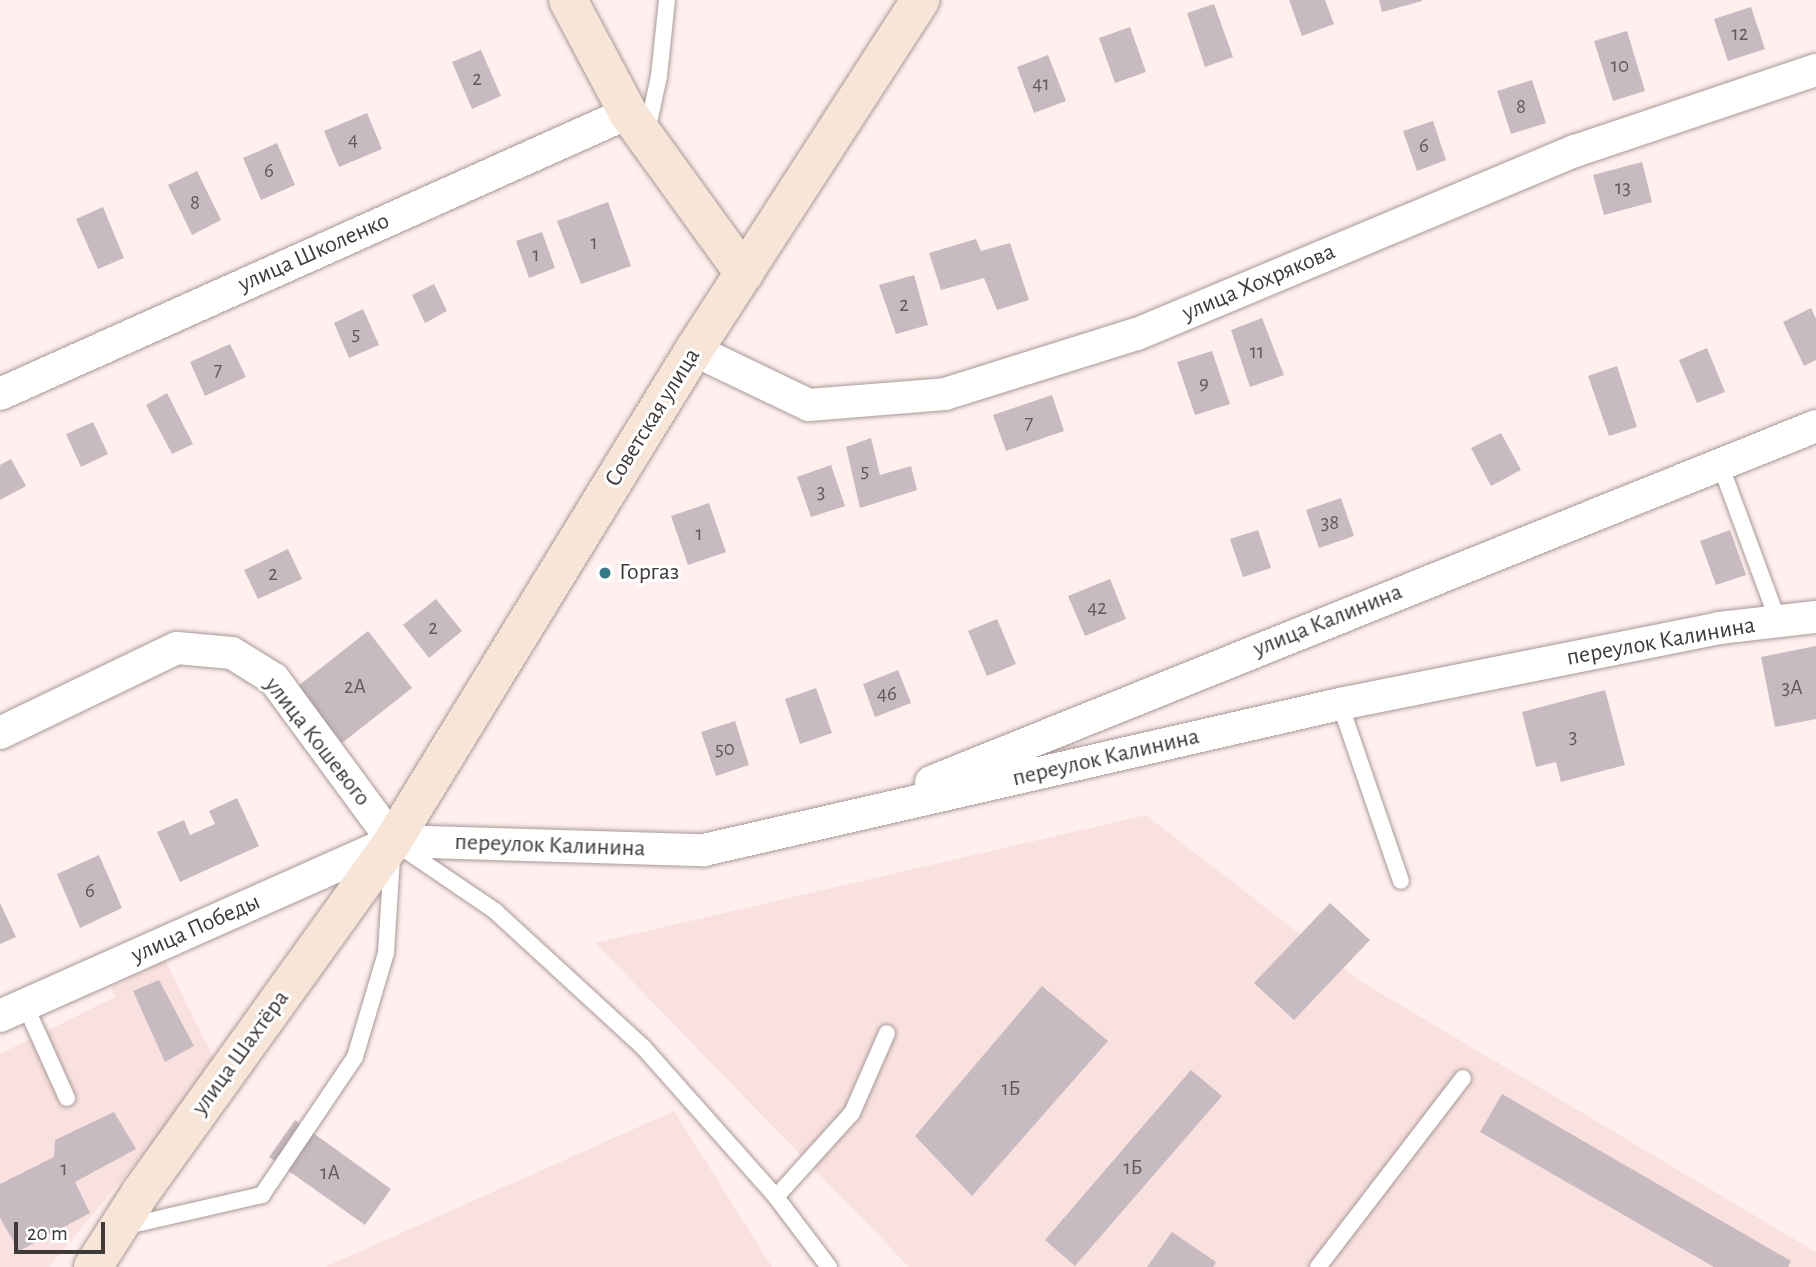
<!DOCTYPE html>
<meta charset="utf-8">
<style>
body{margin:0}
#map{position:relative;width:1816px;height:1267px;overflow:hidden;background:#ffefee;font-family:"Alegreya Sans",sans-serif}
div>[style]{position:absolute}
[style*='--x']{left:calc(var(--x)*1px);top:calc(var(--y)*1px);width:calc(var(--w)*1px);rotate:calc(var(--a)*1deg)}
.built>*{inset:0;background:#f9e1df}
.building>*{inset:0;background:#c7bac0}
.roads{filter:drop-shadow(0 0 2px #a89998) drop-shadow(0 0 2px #a89998)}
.lane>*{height:16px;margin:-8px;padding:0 8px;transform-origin:8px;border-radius:8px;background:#fff}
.street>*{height:32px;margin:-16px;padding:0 16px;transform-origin:16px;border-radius:16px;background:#fff}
.secondary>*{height:38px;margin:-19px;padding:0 19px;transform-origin:19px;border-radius:19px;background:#f7e5d8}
.dots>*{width:19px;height:19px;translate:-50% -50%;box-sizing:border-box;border:4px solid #fff;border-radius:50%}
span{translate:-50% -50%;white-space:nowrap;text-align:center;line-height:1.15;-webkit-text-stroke:6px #fff;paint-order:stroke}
.number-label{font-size:21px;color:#61595b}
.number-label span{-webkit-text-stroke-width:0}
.street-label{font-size:24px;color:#3f3939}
.poi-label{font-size:24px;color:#3f3939}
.left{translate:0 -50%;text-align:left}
.scale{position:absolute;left:14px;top:1222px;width:91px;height:32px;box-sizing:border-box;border:4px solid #3f3939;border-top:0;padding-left:9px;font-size:21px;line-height:24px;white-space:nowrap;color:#3f3939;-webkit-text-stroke:5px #fff;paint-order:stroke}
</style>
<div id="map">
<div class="built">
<div style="clip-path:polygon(1146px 815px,1362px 982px,1816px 1252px,1816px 1267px,909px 1267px,595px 943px)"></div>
<div style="clip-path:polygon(165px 960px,217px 1065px,49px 1267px,0 1267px,0 1054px,115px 997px,111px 988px)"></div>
<div style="clip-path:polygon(674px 1111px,772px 1267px,325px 1267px)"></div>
</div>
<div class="building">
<div style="clip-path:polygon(1289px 0,1325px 0,1334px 24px,1302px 36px)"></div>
<div style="clip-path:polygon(1379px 0,1422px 0,1422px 1px,1382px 12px)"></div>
<div style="clip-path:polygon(1214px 4px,1233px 57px,1205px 67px,1187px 13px)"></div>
<div style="clip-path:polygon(1751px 7px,1765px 49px,1728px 61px,1714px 19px)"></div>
<div style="clip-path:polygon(1130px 27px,1146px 72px,1115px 83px,1099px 38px)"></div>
<div style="clip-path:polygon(1627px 31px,1645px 91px,1613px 101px,1594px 41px)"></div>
<div style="clip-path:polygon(481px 50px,501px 96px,472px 109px,452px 62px)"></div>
<div style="clip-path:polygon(1048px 55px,1066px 101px,1034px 113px,1017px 67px)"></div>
<div style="clip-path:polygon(1532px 80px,1546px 123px,1511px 134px,1497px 91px)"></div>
<div style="clip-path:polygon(367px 113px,382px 149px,339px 167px,324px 131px)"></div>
<div style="clip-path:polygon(1433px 121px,1446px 160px,1417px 171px,1403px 131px)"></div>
<div style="clip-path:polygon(277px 143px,295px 185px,261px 200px,243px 158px)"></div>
<div style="clip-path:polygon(1642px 162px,1652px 202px,1604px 215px,1593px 175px)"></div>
<div style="clip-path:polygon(197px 171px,221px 220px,192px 235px,168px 185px)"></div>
<div style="clip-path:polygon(608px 202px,631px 266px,581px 284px,557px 221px)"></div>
<div style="clip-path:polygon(103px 207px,124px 258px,98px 269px,76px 219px)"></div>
<div style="clip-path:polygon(542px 232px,555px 268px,529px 278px,516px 241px)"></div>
<div style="clip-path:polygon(976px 239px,981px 251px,1010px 243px,1029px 300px,997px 310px,984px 278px,941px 290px,929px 253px)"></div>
<div style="clip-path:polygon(914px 275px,928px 325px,896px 334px,879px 285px)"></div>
<div style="clip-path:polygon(434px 284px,447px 311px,425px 323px,412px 295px)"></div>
<div style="clip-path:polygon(1811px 308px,1816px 319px,1816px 360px,1804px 366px,1783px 322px)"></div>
<div style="clip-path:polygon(363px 309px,379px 345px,349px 358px,334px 323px)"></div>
<div style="clip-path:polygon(1262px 318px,1284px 375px,1250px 387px,1231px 330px)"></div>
<div style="clip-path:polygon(230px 344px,246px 377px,205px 396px,190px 362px)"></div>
<div style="clip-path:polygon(1707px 348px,1725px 392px,1697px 403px,1679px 360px)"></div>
<div style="clip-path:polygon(1212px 351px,1230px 404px,1195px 415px,1177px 362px)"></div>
<div style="clip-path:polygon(1617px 366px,1637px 427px,1609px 436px,1588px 376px)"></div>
<div style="clip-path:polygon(167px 393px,193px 444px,172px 454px,146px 405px)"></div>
<div style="clip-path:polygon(1052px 395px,1064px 431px,1006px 451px,993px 415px)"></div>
<div style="clip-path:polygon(93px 422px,108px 454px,81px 467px,66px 434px)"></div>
<div style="clip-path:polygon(1501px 433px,1521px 470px,1491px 486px,1471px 448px)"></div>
<div style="clip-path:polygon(871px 438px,880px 475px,911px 466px,917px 490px,860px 508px,846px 447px)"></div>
<div style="clip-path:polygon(11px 459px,26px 486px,0 500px,0 465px)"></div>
<div style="clip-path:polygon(831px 465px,845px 506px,811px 517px,797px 477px)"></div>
<div style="clip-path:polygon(1341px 498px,1354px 536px,1319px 548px,1306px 510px)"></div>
<div style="clip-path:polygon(709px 503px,726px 552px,688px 565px,671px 516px)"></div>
<div style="clip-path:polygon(1258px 530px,1271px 568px,1243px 577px,1230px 539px)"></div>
<div style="clip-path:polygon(1730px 530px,1746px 575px,1716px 585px,1700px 541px)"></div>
<div style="clip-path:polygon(288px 549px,302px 579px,258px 599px,244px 570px)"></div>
<div style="clip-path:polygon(1110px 579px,1126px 619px,1085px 636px,1068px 596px)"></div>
<div style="clip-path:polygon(436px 599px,462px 631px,429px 658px,403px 625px)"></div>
<div style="clip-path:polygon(997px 619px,1016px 664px,987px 676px,968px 631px)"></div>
<div style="clip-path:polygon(368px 631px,412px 688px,342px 743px,298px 686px)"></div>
<div style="clip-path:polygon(1816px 646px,1816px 719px,1775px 727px,1761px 657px)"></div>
<div style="clip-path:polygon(898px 670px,911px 703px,875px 717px,863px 684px)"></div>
<div style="clip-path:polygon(816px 688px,832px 733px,800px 744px,785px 699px)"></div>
<div style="clip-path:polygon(1605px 690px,1625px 765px,1561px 782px,1556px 762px,1536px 767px,1522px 712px)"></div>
<div style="clip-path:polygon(735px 721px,749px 765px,716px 776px,701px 732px)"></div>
<div style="clip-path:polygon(237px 798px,259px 846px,180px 882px,157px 832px,184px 820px,190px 835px,215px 824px,209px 811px)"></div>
<div style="clip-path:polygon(99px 855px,122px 908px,80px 928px,57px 874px)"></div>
<div style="clip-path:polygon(0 903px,16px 937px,0 944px)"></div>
<div style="clip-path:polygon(1330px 903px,1370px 940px,1294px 1020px,1254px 983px)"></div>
<div style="clip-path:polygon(159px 980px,194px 1046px,165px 1062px,133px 991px)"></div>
<div style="clip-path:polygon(1042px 986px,1108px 1041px,972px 1196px,915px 1136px)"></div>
<div style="clip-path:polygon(1191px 1070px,1222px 1096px,1075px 1266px,1045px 1240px)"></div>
<div style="clip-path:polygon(1502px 1094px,1791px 1261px,1788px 1267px,1714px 1267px,1480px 1132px)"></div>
<div style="clip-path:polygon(114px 1112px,136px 1149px,75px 1182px,90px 1213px,19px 1251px,0 1218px,0 1184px,54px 1157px,55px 1140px)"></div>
<div style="clip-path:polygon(295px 1120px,391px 1189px,365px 1225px,269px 1157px)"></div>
<div style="clip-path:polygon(1172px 1232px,1216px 1262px,1213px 1267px,1147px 1267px)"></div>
</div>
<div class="roads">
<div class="lane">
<div style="--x:647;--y:132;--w:57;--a:-77.9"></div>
<div style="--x:659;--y:76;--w:76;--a:-84"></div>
<div style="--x:1720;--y:464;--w:167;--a:69.7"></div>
<div style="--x:1340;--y:704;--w:187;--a:71"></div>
<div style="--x:401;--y:847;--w:114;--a:34.2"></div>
<div style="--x:495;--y:911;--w:201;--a:42.6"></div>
<div style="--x:643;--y:1047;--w:200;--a:48.4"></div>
<div style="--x:776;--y:1197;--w:88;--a:52.9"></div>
<div style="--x:25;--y:1005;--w:102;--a:65.7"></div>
<div style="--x:776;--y:1197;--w:113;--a:-47.9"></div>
<div style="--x:852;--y:1113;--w:87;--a:-66.4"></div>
<div style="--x:123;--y:1227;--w:143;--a:-13"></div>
<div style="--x:262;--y:1195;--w:166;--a:-56"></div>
<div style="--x:355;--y:1057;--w:109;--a:-73.4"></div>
<div style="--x:386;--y:953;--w:95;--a:-86.4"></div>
<div style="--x:1318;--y:1267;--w:238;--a:-52.5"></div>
</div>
<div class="street">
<div style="--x:694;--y:350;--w:127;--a:25.6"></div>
<div style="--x:809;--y:405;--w:136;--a:-4.6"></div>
<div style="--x:945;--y:394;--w:201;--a:-17.4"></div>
<div style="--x:1137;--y:334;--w:475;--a:-22.7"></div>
<div style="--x:1575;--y:151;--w:254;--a:-18.6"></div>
<div style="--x:0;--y:394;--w:688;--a:-24.11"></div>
<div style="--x:0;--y:733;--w:196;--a:-25.7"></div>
<div style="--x:177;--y:648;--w:55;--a:5.2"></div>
<div style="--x:232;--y:653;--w:49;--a:31.8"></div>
<div style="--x:274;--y:679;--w:201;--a:53.7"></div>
<div style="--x:931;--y:782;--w:954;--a:-21.91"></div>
<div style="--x:0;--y:1016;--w:430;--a:-24"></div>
<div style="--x:393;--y:841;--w:311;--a:1.7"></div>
<div style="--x:704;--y:850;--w:653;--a:-12.93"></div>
<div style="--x:1340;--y:704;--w:387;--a:-11.3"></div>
<div style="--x:1719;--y:628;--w:98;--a:-6.5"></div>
</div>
<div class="secondary">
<div style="--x:568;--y:0;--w:128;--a:62"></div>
<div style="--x:628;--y:113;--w:198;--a:54.1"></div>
<div style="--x:93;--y:1267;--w:89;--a:-57.4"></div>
<div style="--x:141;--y:1192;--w:432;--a:-54.3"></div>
<div style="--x:393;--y:841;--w:576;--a:-58.49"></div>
<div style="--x:694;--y:350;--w:417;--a:-57.1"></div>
</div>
</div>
<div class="dots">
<div style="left:605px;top:573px;background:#357889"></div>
</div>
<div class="number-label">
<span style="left:1740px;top:34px">12</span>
<span style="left:1620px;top:66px">10</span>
<span style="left:477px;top:79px">2</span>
<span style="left:1041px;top:84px">41</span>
<span style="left:1521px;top:107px">8</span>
<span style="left:353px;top:140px">4</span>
<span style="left:1424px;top:146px">6</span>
<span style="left:269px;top:171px">6</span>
<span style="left:1623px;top:188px">13</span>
<span style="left:195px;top:203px">8</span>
<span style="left:594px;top:243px">1</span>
<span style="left:536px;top:255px">1</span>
<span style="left:904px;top:305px">2</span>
<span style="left:356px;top:334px">5</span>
<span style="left:1257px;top:352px">11</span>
<span style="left:218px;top:370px">7</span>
<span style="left:1204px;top:383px">9</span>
<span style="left:1029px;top:423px">7</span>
<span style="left:865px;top:471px">5</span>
<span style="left:821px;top:492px">3</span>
<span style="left:1330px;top:523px">38</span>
<span style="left:699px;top:534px">1</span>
<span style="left:273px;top:574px">2</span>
<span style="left:1097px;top:608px">42</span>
<span style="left:433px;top:628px">2</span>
<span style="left:355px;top:687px">2А</span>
<span style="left:1792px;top:688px">3А</span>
<span style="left:887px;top:694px">46</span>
<span style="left:1573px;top:737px">3</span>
<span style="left:725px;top:749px">50</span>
<span style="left:90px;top:891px">6</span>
<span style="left:1011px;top:1089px">1Б</span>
<span style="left:1133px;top:1168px">1Б</span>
<span style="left:64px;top:1169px">1</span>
<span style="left:330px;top:1173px">1А</span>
</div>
<div class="street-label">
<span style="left:314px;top:253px;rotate:-24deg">улица Школенко</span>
<span style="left:1259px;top:283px;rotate:-23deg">улица Хохрякова</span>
<span style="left:653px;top:418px;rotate:-58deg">Советская улица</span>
<span style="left:1328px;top:621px;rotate:-22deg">улица Калинина</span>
<span style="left:1661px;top:642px;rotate:-10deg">переулок Калинина</span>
<span style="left:317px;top:742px;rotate:52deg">улица Кошевого</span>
<span style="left:1106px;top:758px;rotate:-13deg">переулок Калинина</span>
<span style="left:550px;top:846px;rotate:2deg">переулок Калинина</span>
<span style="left:196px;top:929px;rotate:-24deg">улица Победы</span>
<span style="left:241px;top:1053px;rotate:-54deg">улица Шахтёра</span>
</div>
<div class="poi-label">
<span class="left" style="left:619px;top:573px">Горгаз</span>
</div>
<div class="scale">20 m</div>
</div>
